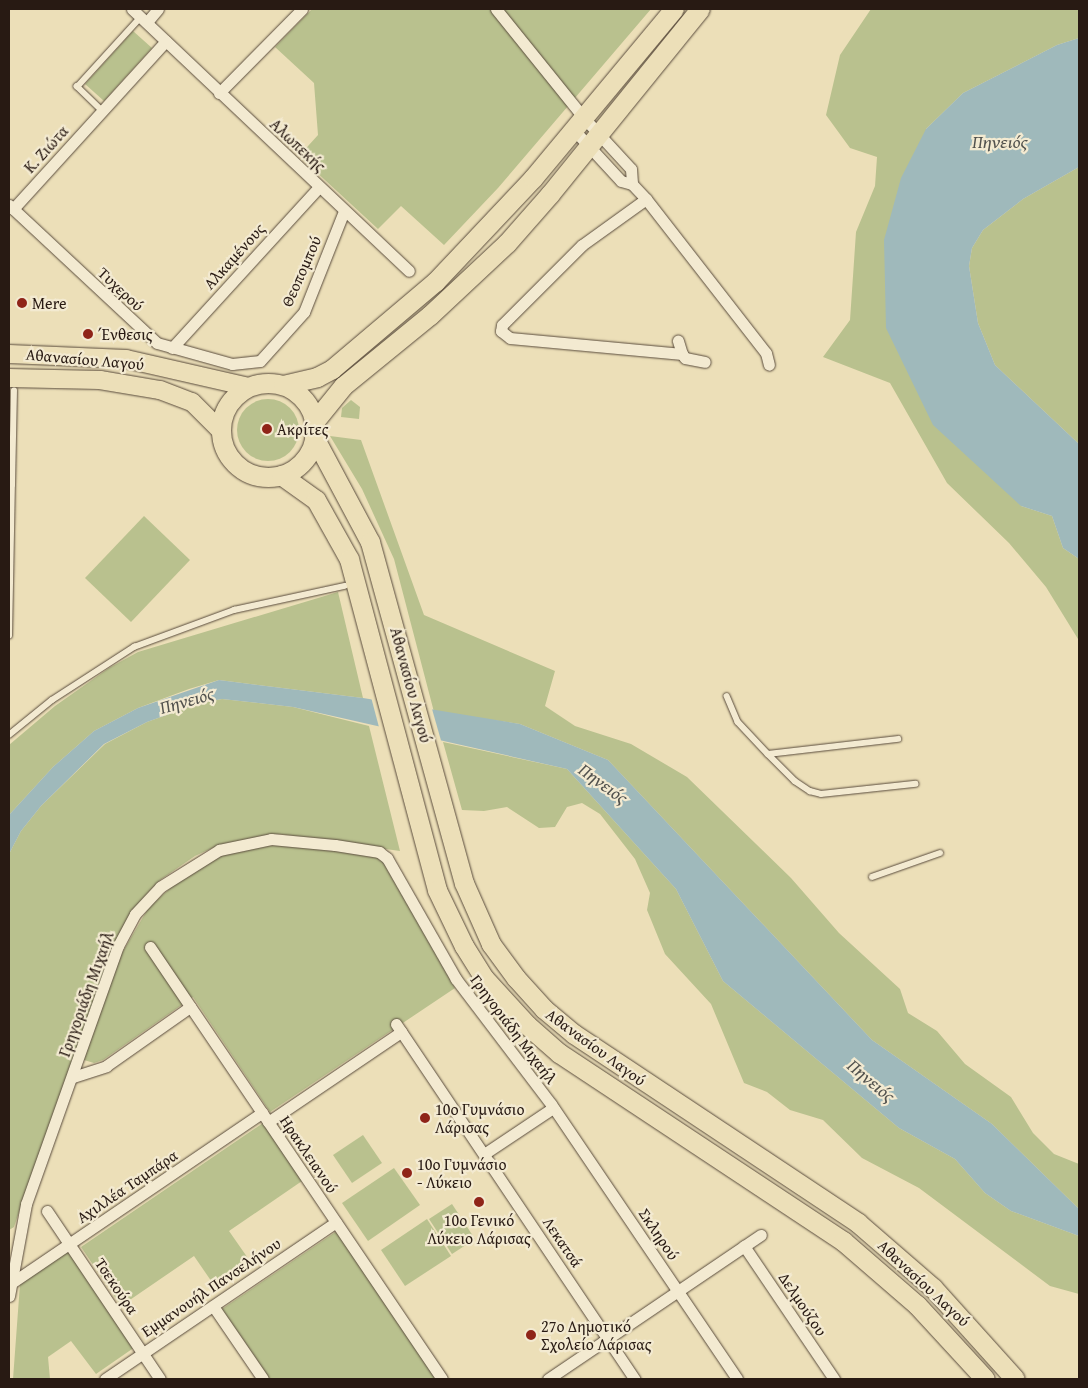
<!DOCTYPE html>
<meta charset="utf-8">
<style>
body{margin:0}
#map{position:relative;width:1088px;height:1388px;overflow:hidden;background:#ecdfb8;font-family:"Gentium Book Plus",serif}
div>[style]{position:absolute}
[style*='--x']{left:calc(var(--x)*1px);top:calc(var(--y)*1px);width:calc(var(--w)*1px);rotate:calc(var(--a)*1deg)}
.green>*{inset:0;background:#b9c18e}
.round{border-radius:50%}
.water>*{inset:0;background:#9fb9bb}
.pier>*{inset:0;background:#ecdfb8}
.roads{filter:drop-shadow(0 0 1px #594b3c) drop-shadow(0 0 1px #594b3c)}
.service>*{height:5.5px;margin:-2.75px;padding:0 2.75px;transform-origin:2.75px;border-radius:2.75px;background:#f3ead1}
.minor>*{height:11px;margin:-5.5px;padding:0 5.5px;transform-origin:5.5px;border-radius:5.5px;background:#f3ead1}
.primary>*{height:18px;margin:-9px;padding:0 9px;transform-origin:9px;border-radius:9px;background:#ecdfb8}
.trunk>*{height:19px;margin:-9.5px;padding:0 9.5px;transform-origin:9.5px;border-radius:9.5px;background:#ecdfb8}
.trunk>.ring{margin:-9.5px;padding:0;box-sizing:content-box;background:none;border:19px solid #ecdfb8;border-radius:50%}
.dots>*{width:14px;height:14px;translate:-50% -50%;box-sizing:border-box;border:2px solid #f3ead1;border-radius:50%}
span{translate:-50% -50%;white-space:nowrap;text-align:center;line-height:1.15;-webkit-text-stroke:4.5px #f3ead1;paint-order:stroke}
.street-label{font-size:16px;color:#281a13}
.poi-label{font-size:16px;color:#281a13}
.left{translate:0 -50%;text-align:left}
.water-label{font-size:18px;color:#52524e;font-style:italic}
.frame{position:absolute;inset:0;border:10px solid #281a13;pointer-events:none}
</style>
<div id="map">
<div class="green">
<div style="clip-path:polygon(312px 9px,651px 9px,498px 188px,444px 245px,401px 206px,378px 229px,299px 156px,318px 135px,314px 83px,275px 47px)"></div>
<div style="clip-path:polygon(871px 9px,1079px 9px,1079px 38px,1057px 45px,963px 93px,926px 129px,1021px 506px,1052px 516px,1063px 548px,1079px 559px,1079px 648px,1078px 639px,1046px 587px,1009px 543px,947px 483px,890px 383px,823px 357px,850px 320px,856px 232px,875px 186px,877px 157px,850px 148px,826px 115px,840px 55px)"></div>
<div style="clip-path:polygon(133px 31px,152px 48px,104px 101px,85px 84px)"></div>
<div style="clip-path:polygon(1079px 167px,1078px 425px,1079px 444px,995px 365px,978px 323px,969px 266px,972px 248px,983px 230px,1023px 199px)"></div>
<div class="round" style="left:237px;top:399px;width:62px;height:62px"></div>
<div style="clip-path:polygon(351px 400px,360px 407px,359px 419px,341px 417px,342px 408px)"></div>
<div style="clip-path:polygon(330px 436px,361px 440px,424px 615px,555px 671px,545px 706px,575px 726px,631px 744px,687px 777px,791px 878px,839px 933px,900px 989px,908px 1013px,937px 1031px,965px 1064px,1011px 1097px,1033px 1133px,1054px 1154px,1079px 1164px,1079px 1209px,992px 1124px,872px 1040px,608px 760px,520px 724px,434px 712px,394px 559px,362px 489px)"></div>
<div style="clip-path:polygon(144px 516px,190px 560px,131px 622px,85px 578px)"></div>
<div style="clip-path:polygon(338px 592px,363px 698px,219px 680px,189px 689px,138px 708px,94px 731px,53px 767px,9px 815px,9px 745px,55px 706px,109px 668px,138px 652px)"></div>
<div style="clip-path:polygon(222px 699px,293px 707px,369px 726px,400px 851px,279px 834px,219px 845px,195px 856px,160px 880px,142px 899px,31px 1176px,14px 1227px,9px 1230px,9px 854px,21px 831px,41px 806px,105px 744px,147px 722px,200px 703px)"></div>
<div style="clip-path:polygon(443px 742px,567px 769px,676px 889px,723px 981px,899px 1128px,955px 1159px,985px 1193px,1011px 1211px,1079px 1236px,1079px 1294px,1050px 1286px,919px 1188px,862px 1158px,823px 1120px,790px 1110px,767px 1092px,744px 1083px,711px 1004px,665px 954px,647px 910px,650px 893px,635px 859px,600px 814px,582px 803px,567px 807px,555px 827px,539px 828px,507px 807px,484px 811px,462px 810px)"></div>
<div style="clip-path:polygon(271px 845px,322px 847px,372px 855px,384px 861px,455px 988px,270px 1112px,193px 997px,103px 1060px,94px 1063px,84px 1060px,119px 958px,149px 907px,184px 876px,214px 859px,240px 849px)"></div>
<div style="clip-path:polygon(263px 1123px,302px 1181px,229px 1231px,252px 1264px,216px 1288px,194px 1256px,121px 1306px,81px 1247px)"></div>
<div style="clip-path:polygon(363px 1135px,382px 1163px,352px 1183px,333px 1155px)"></div>
<div style="clip-path:polygon(394px 1168px,420px 1205px,368px 1241px,342px 1203px)"></div>
<div style="clip-path:polygon(452px 1204px,475px 1239px,452px 1254px,429px 1219px)"></div>
<div style="clip-path:polygon(427px 1219px,451px 1256px,405px 1286px,381px 1250px)"></div>
<div style="clip-path:polygon(337px 1231px,438px 1379px,270px 1379px,222px 1309px)"></div>
<div style="clip-path:polygon(68px 1251px,135px 1347px,96px 1374px,71px 1341px,48px 1357px,50px 1379px,13px 1379px,20px 1284px)"></div>
</div>
<div class="water">
<div style="clip-path:polygon(1079px 38px,1079px 167px,1023px 199px,983px 230px,972px 248px,969px 266px,978px 323px,995px 365px,1079px 444px,1079px 559px,1063px 548px,1052px 516px,1021px 506px,933px 425px,886px 328px,884px 240px,901px 178px,926px 129px,963px 93px,1057px 45px)"></div>
<div style="clip-path:polygon(219px 680px,363px 698px,520px 724px,608px 760px,872px 1040px,992px 1124px,1079px 1209px,1079px 1236px,1011px 1211px,985px 1193px,955px 1159px,899px 1128px,723px 981px,676px 889px,567px 769px,293px 707px,222px 699px,200px 703px,147px 722px,104px 744px,41px 806px,21px 831px,9px 854px,9px 815px,53px 767px,94px 731px,138px 708px)"></div>
</div>
<div class="pier">
<div style="clip-path:polygon(371px 697px,432px 709px,442px 744px,380px 731px)"></div>
</div>
<div class="roads">
<div class="service">
<div style="--x:102;--y:111;--w:35;--a:-136"></div>
<div style="--x:77;--y:87;--w:95;--a:-47.6"></div>
<div style="--x:9;--y:484;--w:3;--a:18"></div>
<div style="--x:12;--y:485;--w:94;--a:-88.8"></div>
<div style="--x:9;--y:636;--w:151;--a:-88.9"></div>
<div style="--x:727;--y:696;--w:28;--a:67"></div>
<div style="--x:738;--y:722;--w:44;--a:46.8"></div>
<div style="--x:768;--y:754;--w:131;--a:-6.6"></div>
<div style="--x:9;--y:735;--w:55;--a:-39.1"></div>
<div style="--x:52;--y:700;--w:98;--a:-32.9"></div>
<div style="--x:134;--y:647;--w:107;--a:-20.3"></div>
<div style="--x:234;--y:610;--w:113;--a:-12.3"></div>
<div style="--x:768;--y:754;--w:38;--a:45"></div>
<div style="--x:795;--y:781;--w:18;--a:34"></div>
<div style="--x:810;--y:791;--w:11;--a:15"></div>
<div style="--x:821;--y:794;--w:95;--a:-6.1"></div>
<div style="--x:872;--y:877;--w:72;--a:-19.4"></div>
</div>
<div class="minor">
<div style="--x:132;--y:9;--w:381;--a:43.4"></div>
<div style="--x:496;--y:9;--w:140;--a:51.1"></div>
<div style="--x:584;--y:118;--w:69;--a:47.3"></div>
<div style="--x:631;--y:169;--w:15;--a:86"></div>
<div style="--x:147;--y:22;--w:17;--a:-50"></div>
<div style="--x:219;--y:93;--w:118;--a:-45.3"></div>
<div style="--x:574;--y:130;--w:69;--a:47.3"></div>
<div style="--x:621;--y:181;--w:11;--a:15"></div>
<div style="--x:632;--y:184;--w:21;--a:47"></div>
<div style="--x:646;--y:199;--w:195;--a:52.1"></div>
<div style="--x:766;--y:353;--w:12;--a:76"></div>
<div style="--x:646;--y:199;--w:79;--a:144.3"></div>
<div style="--x:582;--y:245;--w:113;--a:135"></div>
<div style="--x:502;--y:325;--w:6;--a:99"></div>
<div style="--x:501;--y:331;--w:11;--a:38"></div>
<div style="--x:510;--y:338;--w:173;--a:5.3"></div>
<div style="--x:682;--y:354;--w:14;--a:-107"></div>
<div style="--x:9;--y:205;--w:202;--a:43"></div>
<div style="--x:157;--y:343;--w:78;--a:15.6"></div>
<div style="--x:232;--y:364;--w:28;--a:-6"></div>
<div style="--x:260;--y:361;--w:66;--a:-48.1"></div>
<div style="--x:304;--y:312;--w:109;--a:-68.4"></div>
<div style="--x:13;--y:209;--w:227;--a:-47.7"></div>
<div style="--x:172;--y:348;--w:218;--a:-47.6"></div>
<div style="--x:682;--y:354;--w:5;--a:53"></div>
<div style="--x:685;--y:358;--w:20;--a:11"></div>
<div style="--x:150;--y:947;--w:521;--a:55.94"></div>
<div style="--x:396;--y:1024;--w:428;--a:56.1"></div>
<div style="--x:73;--y:1077;--w:35;--a:-18"></div>
<div style="--x:106;--y:1066;--w:103;--a:-35.1"></div>
<div style="--x:268;--y:1122;--w:161;--a:-34.1"></div>
<div style="--x:484;--y:1154;--w:83;--a:-33.7"></div>
<div style="--x:47;--y:1211;--w:202;--a:56.1"></div>
<div style="--x:744;--y:1246;--w:161;--a:55.9"></div>
<div style="--x:10;--y:1284;--w:305;--a:-34.2"></div>
<div style="--x:9;--y:1296;--w:94;--a:-79.5"></div>
<div style="--x:26;--y:1204;--w:274;--a:-70.4"></div>
<div style="--x:118;--y:946;--w:36;--a:-62"></div>
<div style="--x:135;--y:914;--w:37;--a:-47"></div>
<div style="--x:160;--y:887;--w:70;--a:-32.1"></div>
<div style="--x:219;--y:850;--w:53;--a:-11.9"></div>
<div style="--x:271;--y:839;--w:64;--a:5.4"></div>
<div style="--x:335;--y:845;--w:45;--a:9"></div>
<div style="--x:379;--y:852;--w:10;--a:37"></div>
<div style="--x:387;--y:858;--w:139;--a:60.3"></div>
<div style="--x:456;--y:979;--w:157;--a:52.8"></div>
<div style="--x:551;--y:1104;--w:332;--a:55.9"></div>
<div style="--x:213;--y:1306;--w:88;--a:55.6"></div>
<div style="--x:105;--y:1379;--w:279;--a:-34.2"></div>
<div style="--x:548;--y:1379;--w:257;--a:-34.1"></div>
</div>
<div class="primary">
<div style="--x:9;--y:354;--w:117;--a:2.4"></div>
<div style="--x:126;--y:359;--w:126;--a:12.8"></div>
<div style="--x:9;--y:378;--w:91;--a:1.3"></div>
<div style="--x:100;--y:380;--w:61;--a:9.5"></div>
<div style="--x:160;--y:390;--w:34;--a:21"></div>
<div style="--x:192;--y:402;--w:41;--a:45"></div>
</div>
<div class="trunk">
<div class="ring" style="left:221px;top:383px;width:75px;height:75px"></div>
<div style="--x:283;--y:385;--w:35;--a:-13"></div>
<div style="--x:317;--y:377;--w:17;--a:-28"></div>
<div style="--x:332;--y:369;--w:135;--a:-40.2"></div>
<div style="--x:435;--y:282;--w:143;--a:-46.7"></div>
<div style="--x:533;--y:178;--w:220;--a:-50.2"></div>
<div style="--x:314;--y:422;--w:46;--a:-51.1"></div>
<div style="--x:343;--y:386;--w:112;--a:-39.2"></div>
<div style="--x:430;--y:315;--w:105;--a:-43.1"></div>
<div style="--x:507;--y:243;--w:65;--a:-48.7"></div>
<div style="--x:550;--y:194;--w:238;--a:-51"></div>
<div style="--x:314;--y:437;--w:119;--a:61.9"></div>
<div style="--x:370;--y:542;--w:354;--a:74.6"></div>
<div style="--x:464;--y:883;--w:67;--a:66.1"></div>
<div style="--x:491;--y:944;--w:42;--a:53.7"></div>
<div style="--x:516;--y:978;--w:42;--a:47.9"></div>
<div style="--x:544;--y:1009;--w:39;--a:40"></div>
<div style="--x:574;--y:1034;--w:341;--a:33.6"></div>
<div style="--x:858;--y:1223;--w:99;--a:40.9"></div>
<div style="--x:933;--y:1288;--w:122;--a:48"></div>
<div style="--x:281;--y:475;--w:43;--a:35.5"></div>
<div style="--x:316;--y:500;--w:68;--a:60.8"></div>
<div style="--x:349;--y:559;--w:342;--a:75.1"></div>
<div style="--x:437;--y:890;--w:62;--a:64.3"></div>
<div style="--x:464;--y:946;--w:38;--a:58"></div>
<div style="--x:484;--y:978;--w:64;--a:47.5"></div>
<div style="--x:527;--y:1025;--w:43;--a:41.2"></div>
<div style="--x:559;--y:1053;--w:341;--a:33.5"></div>
<div style="--x:843;--y:1241;--w:98;--a:40.9"></div>
<div style="--x:917;--y:1305;--w:100;--a:47.4"></div>
</div>
</div>
<div class="dots">
<div style="left:22px;top:303px;background:#8f2418"></div>
<div style="left:88px;top:334px;background:#8f2418"></div>
<div style="left:267px;top:429px;background:#8f2418"></div>
<div style="left:425px;top:1118px;background:#8f2418"></div>
<div style="left:407px;top:1173px;background:#8f2418"></div>
<div style="left:479px;top:1202px;background:#8f2418"></div>
<div style="left:531px;top:1335px;background:#8f2418"></div>
</div>
<div class="street-label">
<span style="left:298px;top:145px;rotate:43deg">Αλωπεκής</span>
<span style="left:46px;top:149px;rotate:-48deg">Κ. Ζιώτα</span>
<span style="left:234px;top:256px;rotate:-48deg">Αλκαμένους</span>
<span style="left:301px;top:271px;rotate:-66deg">Θεοπομπού</span>
<span style="left:121px;top:289px;rotate:43deg">Τυχερού</span>
<span style="left:85px;top:359px;rotate:5deg">Αθανασίου Λαγού</span>
<span style="left:411px;top:685px;rotate:75deg">Αθανασίου Λαγού</span>
<span style="left:86px;top:994px;rotate:-70deg">Γρηγοριάδη Μιχαήλ</span>
<span style="left:514px;top:1029px;rotate:53deg">Γρηγοριάδη Μιχαήλ</span>
<span style="left:596px;top:1047px;rotate:36deg">Αθανασίου Λαγού</span>
<span style="left:309px;top:1154px;rotate:56deg">Ηρακλειανού</span>
<span style="left:127px;top:1186px;rotate:-34deg">Αχιλλέα Ταμπάρα</span>
<span style="left:659px;top:1234px;rotate:56deg">Σκληρού</span>
<span style="left:563px;top:1242px;rotate:56deg">Λεκατσά</span>
<span style="left:924px;top:1283px;rotate:43deg">Αθανασίου Λαγού</span>
<span style="left:117px;top:1286px;rotate:56deg">Τσεκούρα</span>
<span style="left:211px;top:1287px;rotate:-34deg">Εμμανουήλ Πανσελήνου</span>
<span style="left:803px;top:1304px;rotate:56deg">Δελμούζου</span>
</div>
<div class="poi-label">
<span class="left" style="left:32px;top:303px">Mere</span>
<span class="left" style="left:98px;top:334px">Ένθεσις</span>
<span class="left" style="left:277px;top:429px">Ακρίτες</span>
<span class="left" style="left:435px;top:1118px">10o Γυμνάσιο<br>Λάρισας</span>
<span class="left" style="left:417px;top:1173px">10ο Γυμνάσιο<br>- Λύκειο</span>
<span style="left:479px;top:1229px">10ο Γενικό<br>Λύκειο Λάρισας</span>
<span class="left" style="left:541px;top:1335px">27ο Δημοτικό<br>Σχολείο Λάρισας</span>
</div>
<div class="water-label">
<span style="left:1000px;top:142px">Πηνειός</span>
<span style="left:187px;top:701px;rotate:-16deg">Πηνειός</span>
<span style="left:603px;top:784px;rotate:36deg">Πηνειός</span>
<span style="left:871px;top:1081px;rotate:40deg">Πηνειός</span>
</div>
<div class="frame"></div>
</div>
